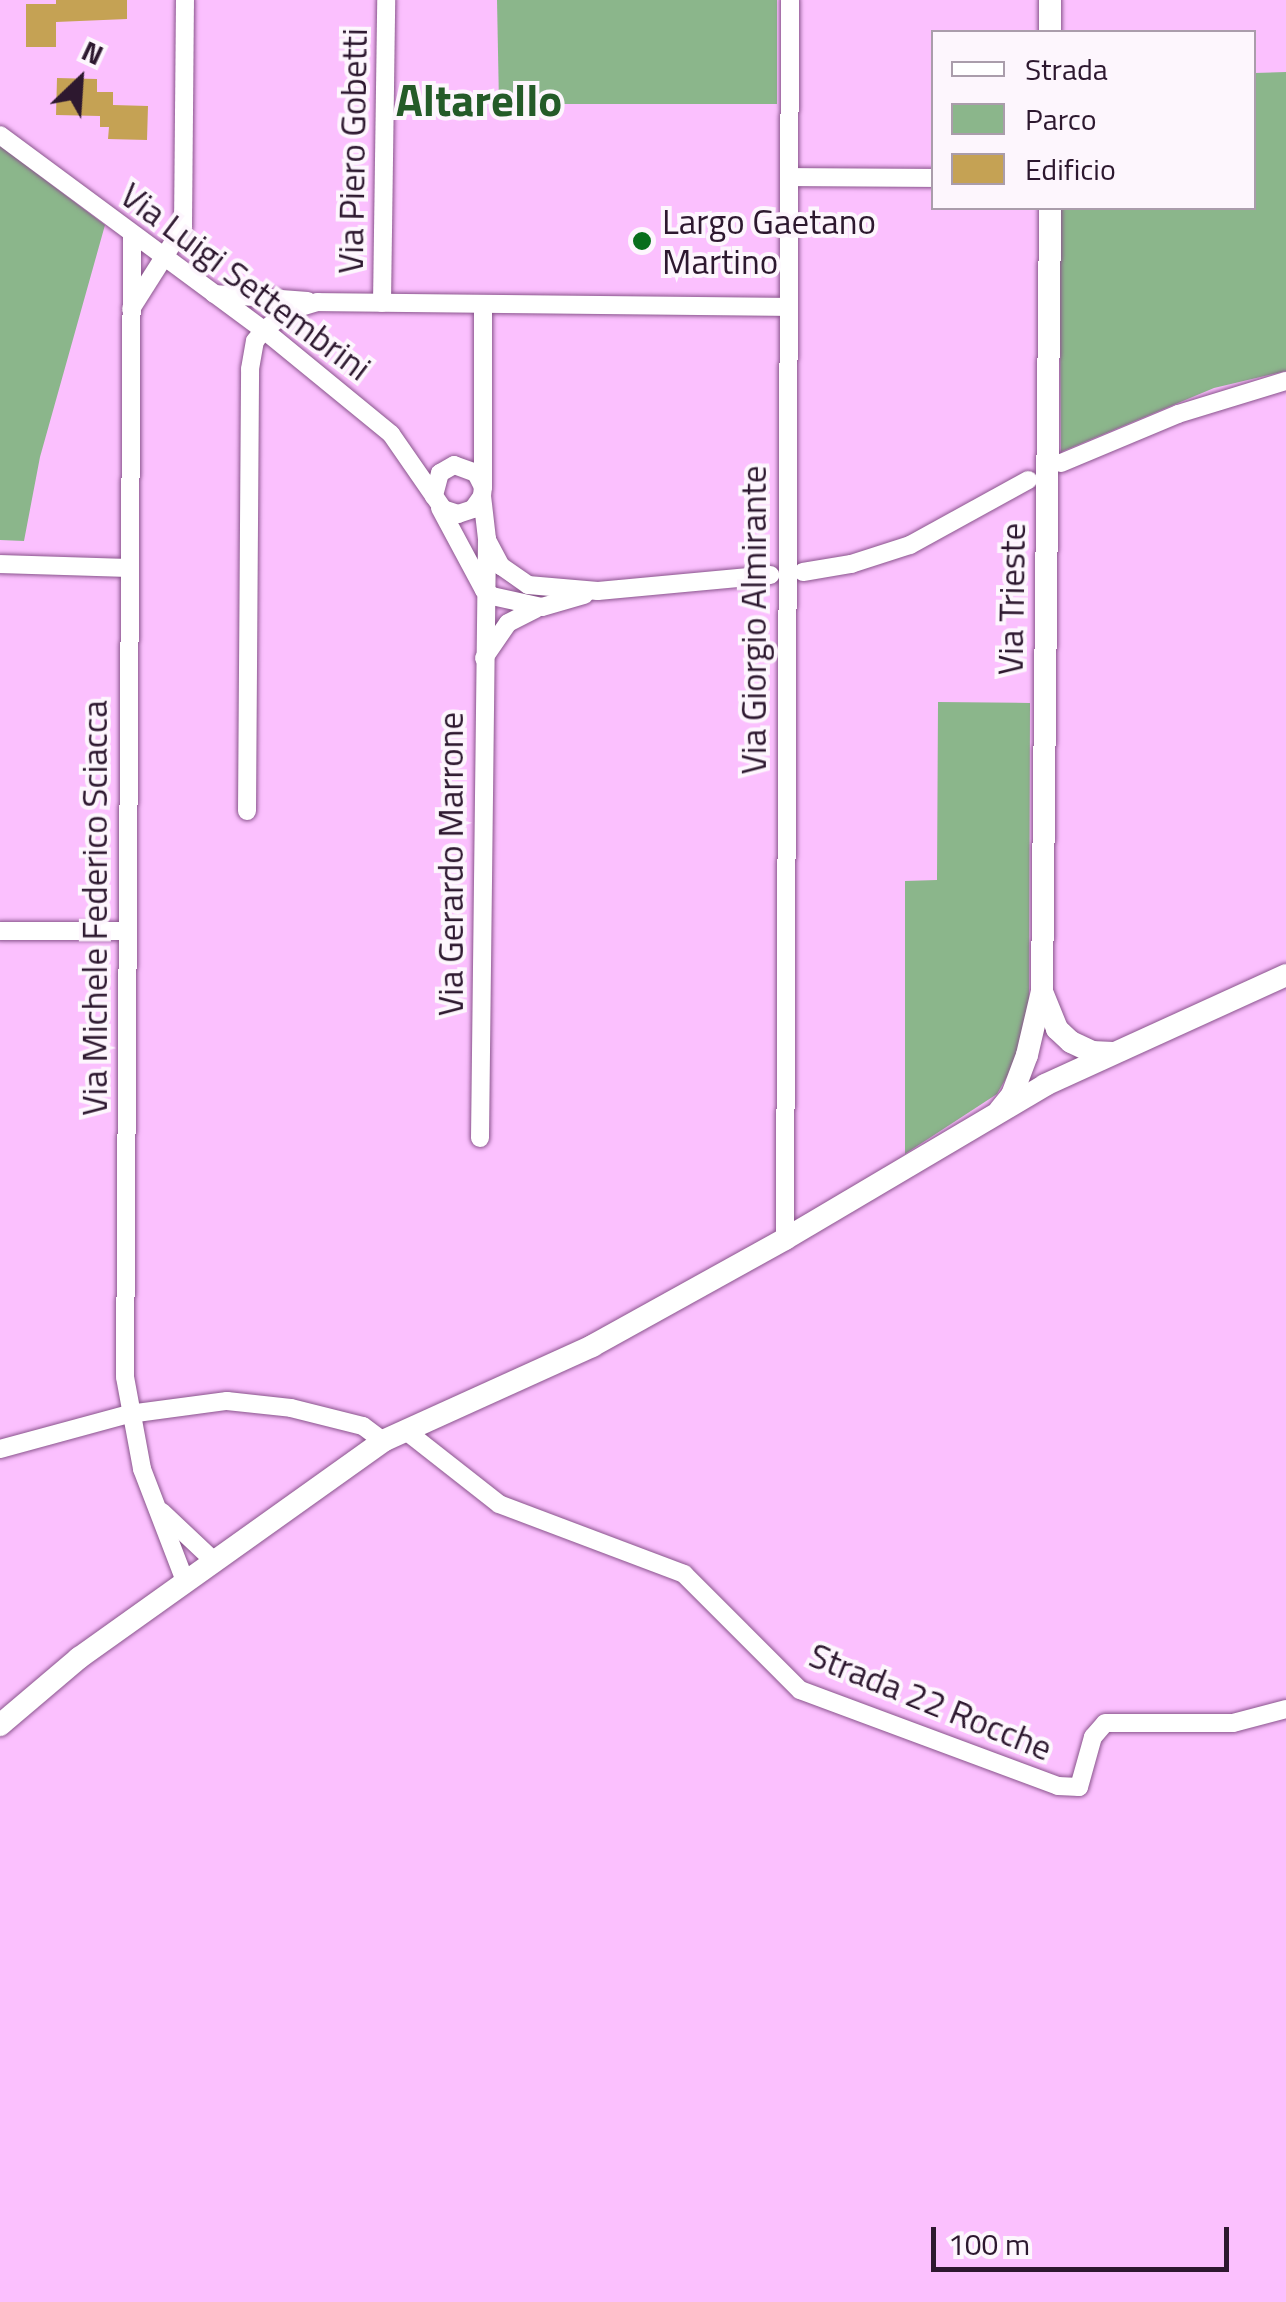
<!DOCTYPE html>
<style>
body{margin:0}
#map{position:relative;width:1286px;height:2302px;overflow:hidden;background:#fbc0fe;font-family:"Titillium Web",sans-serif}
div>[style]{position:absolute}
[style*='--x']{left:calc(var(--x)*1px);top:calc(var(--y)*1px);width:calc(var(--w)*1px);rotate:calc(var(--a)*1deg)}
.green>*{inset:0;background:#8bb68b}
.building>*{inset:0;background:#c5a254}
.roads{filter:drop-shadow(0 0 2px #89548c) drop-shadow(0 0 2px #89548c)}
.street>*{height:18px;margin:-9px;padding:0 9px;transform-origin:9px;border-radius:9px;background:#fff}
.secondary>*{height:22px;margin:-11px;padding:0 11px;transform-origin:11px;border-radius:11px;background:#fff}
.dots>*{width:28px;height:28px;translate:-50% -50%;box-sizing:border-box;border:5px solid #fdf6fd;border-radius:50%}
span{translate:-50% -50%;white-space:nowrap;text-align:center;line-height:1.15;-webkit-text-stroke:8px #fdf6fd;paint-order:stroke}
.street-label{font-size:35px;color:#2d182f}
.poi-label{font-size:35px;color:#2d182f}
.left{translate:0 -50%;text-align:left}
.district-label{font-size:45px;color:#245b28;font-weight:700}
.legend{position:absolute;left:931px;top:30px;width:325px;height:180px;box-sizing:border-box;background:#fdf6fd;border:2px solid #aa9dab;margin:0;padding:12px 18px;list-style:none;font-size:30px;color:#2d182f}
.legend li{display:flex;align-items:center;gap:20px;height:50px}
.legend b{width:50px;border:2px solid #aa9dab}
.north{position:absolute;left:30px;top:30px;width:100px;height:100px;-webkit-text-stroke:8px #fdf6fd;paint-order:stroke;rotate:25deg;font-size:28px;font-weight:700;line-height:40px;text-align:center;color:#2d182f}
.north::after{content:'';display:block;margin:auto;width:35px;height:45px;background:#2d182f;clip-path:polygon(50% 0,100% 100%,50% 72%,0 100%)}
.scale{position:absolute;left:931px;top:2227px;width:298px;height:45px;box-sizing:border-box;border:5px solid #2d182f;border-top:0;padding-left:12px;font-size:30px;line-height:35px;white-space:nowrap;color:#2d182f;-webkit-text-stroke:8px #fdf6fd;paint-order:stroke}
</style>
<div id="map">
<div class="green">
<div style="clip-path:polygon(497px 0,777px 0,777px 104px,499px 104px)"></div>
<div style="clip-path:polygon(1286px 72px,1286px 371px,1214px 388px,1061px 452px,1059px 208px,1254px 208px,1254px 73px)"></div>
<div style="clip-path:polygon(0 146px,105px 225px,40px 457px,24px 541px,0 540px)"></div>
<div style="clip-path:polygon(938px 702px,1030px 703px,1029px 1008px,1012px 1068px,997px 1094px,905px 1154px,905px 881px,937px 880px)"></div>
</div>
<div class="building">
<div style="clip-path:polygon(56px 0,127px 0,127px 19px,56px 22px,56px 47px,26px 47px,26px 4px,56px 4px)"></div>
<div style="clip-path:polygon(57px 78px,97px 79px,97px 92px,113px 92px,113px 105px,148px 106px,147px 140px,108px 139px,109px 127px,100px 127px,100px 116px,56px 115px)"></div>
</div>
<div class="roads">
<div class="street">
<div style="--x:0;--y:135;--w:328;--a:36.5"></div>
<div style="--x:264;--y:330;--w:164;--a:39.3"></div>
<div style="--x:391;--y:434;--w:75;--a:55.3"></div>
<div style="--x:789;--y:177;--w:145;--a:0.4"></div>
<div style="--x:132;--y:236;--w:1141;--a:90.35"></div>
<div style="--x:125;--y:1377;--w:94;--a:79.5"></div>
<div style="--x:142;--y:1469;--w:120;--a:69"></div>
<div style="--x:214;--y:294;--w:94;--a:4.3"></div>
<div style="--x:382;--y:303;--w:303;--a:-89.2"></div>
<div style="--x:131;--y:309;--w:97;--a:-57.6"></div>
<div style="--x:183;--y:227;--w:227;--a:-89.5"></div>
<div style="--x:1061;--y:463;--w:127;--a:-22.7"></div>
<div style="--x:1178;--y:414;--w:113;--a:-17"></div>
<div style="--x:483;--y:487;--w:16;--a:-117"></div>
<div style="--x:476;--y:473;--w:23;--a:-160"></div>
<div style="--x:454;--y:465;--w:16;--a:150"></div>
<div style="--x:440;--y:473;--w:24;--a:105"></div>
<div style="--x:434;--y:496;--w:16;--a:55"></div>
<div style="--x:443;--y:509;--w:16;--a:18"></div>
<div style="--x:458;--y:514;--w:16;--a:-18"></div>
<div style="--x:473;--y:509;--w:16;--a:-55"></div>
<div style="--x:482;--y:496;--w:9;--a:-84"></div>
<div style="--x:483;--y:487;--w:183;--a:-90"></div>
<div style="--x:440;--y:508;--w:93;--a:61.8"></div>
<div style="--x:484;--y:590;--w:10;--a:37"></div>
<div style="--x:492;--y:596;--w:51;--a:12.4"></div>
<div style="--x:542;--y:607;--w:44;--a:-15.9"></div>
<div style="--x:487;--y:540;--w:30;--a:62"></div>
<div style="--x:501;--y:566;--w:33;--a:35"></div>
<div style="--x:528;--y:585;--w:70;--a:4.9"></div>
<div style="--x:598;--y:591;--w:173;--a:-5.3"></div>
<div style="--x:0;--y:564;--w:128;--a:1.8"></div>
<div style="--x:803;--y:572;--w:49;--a:-9.5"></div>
<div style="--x:851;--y:564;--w:62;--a:-17.9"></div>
<div style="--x:910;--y:545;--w:135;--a:-28.8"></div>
<div style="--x:484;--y:658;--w:42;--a:-55.6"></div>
<div style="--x:508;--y:623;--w:31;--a:-27"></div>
<div style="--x:247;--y:811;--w:442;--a:-89.6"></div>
<div style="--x:250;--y:369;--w:28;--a:-80"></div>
<div style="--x:255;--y:341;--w:14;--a:-51"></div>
<div style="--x:264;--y:330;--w:31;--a:-38"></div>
<div style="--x:288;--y:311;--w:31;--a:-17"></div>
<div style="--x:318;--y:302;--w:468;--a:0.6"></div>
<div style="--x:0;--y:931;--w:126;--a:0"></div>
<div style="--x:480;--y:1138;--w:599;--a:-89.33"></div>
<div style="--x:487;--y:539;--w:43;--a:-96.6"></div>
<div style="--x:785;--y:1239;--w:1239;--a:-89.77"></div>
<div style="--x:406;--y:1431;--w:118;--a:38.1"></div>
<div style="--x:499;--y:1504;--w:198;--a:20.7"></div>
<div style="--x:684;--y:1574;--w:164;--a:45"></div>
<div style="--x:800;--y:1690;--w:275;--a:20.4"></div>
<div style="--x:1058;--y:1786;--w:21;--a:3"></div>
<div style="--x:1079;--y:1787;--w:52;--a:-74.4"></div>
<div style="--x:1093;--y:1737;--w:18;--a:-49"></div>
<div style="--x:1105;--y:1723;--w:128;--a:0"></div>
<div style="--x:1233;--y:1723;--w:55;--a:-14.8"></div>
<div style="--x:0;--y:1449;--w:134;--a:-15.2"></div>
<div style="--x:129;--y:1414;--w:99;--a:-7.6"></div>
<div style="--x:227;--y:1401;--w:64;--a:6.2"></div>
<div style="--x:291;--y:1408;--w:74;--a:14"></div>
<div style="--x:363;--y:1426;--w:25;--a:37"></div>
<div style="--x:162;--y:1512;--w:70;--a:43.3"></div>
</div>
<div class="secondary">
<div style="--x:1050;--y:32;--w:32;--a:-90"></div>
<div style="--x:1043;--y:994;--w:38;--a:68"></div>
<div style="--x:1057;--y:1029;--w:19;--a:43"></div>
<div style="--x:1071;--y:1042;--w:23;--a:25"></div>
<div style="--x:1092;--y:1052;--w:21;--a:3"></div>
<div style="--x:1000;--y:1110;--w:19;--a:-51"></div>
<div style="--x:1012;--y:1095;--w:43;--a:-69.4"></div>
<div style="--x:1027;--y:1055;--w:66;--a:-76.8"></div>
<div style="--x:1042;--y:991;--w:783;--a:-89.41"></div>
<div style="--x:0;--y:1725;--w:104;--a:-40.3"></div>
<div style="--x:79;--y:1658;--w:374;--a:-35.5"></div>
<div style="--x:383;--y:1441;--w:230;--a:-24.4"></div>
<div style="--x:592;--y:1346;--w:221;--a:-29"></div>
<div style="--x:785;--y:1239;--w:302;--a:-30.6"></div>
<div style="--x:1045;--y:1085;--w:265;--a:-24.5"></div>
</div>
</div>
<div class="dots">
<div style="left:642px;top:241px;background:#086e1c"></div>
</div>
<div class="street-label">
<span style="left:352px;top:151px;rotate:-89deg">Via Piero Gobetti</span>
<span style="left:246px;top:281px;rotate:37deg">Via Luigi Settembrini</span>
<span style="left:1011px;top:599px;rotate:-89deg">Via Trieste</span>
<span style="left:753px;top:620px;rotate:-90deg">Via Giorgio Almirante</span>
<span style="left:450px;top:864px;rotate:-90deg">Via Gerardo Marrone</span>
<span style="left:94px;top:908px;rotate:-90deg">Via Michele Federico Sciacca</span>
<span style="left:931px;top:1701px;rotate:22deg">Strada 22 Rocche</span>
</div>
<div class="poi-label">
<span class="left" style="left:662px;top:241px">Largo Gaetano<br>Martino</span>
</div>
<div class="district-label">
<span style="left:479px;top:100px">Altarello</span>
</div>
<ul class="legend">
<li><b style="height:12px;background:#fff"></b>Strada</li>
<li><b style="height:28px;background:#8bb68b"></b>Parco</li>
<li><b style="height:28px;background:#c5a254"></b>Edificio</li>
</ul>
<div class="north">N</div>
<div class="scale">100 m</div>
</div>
